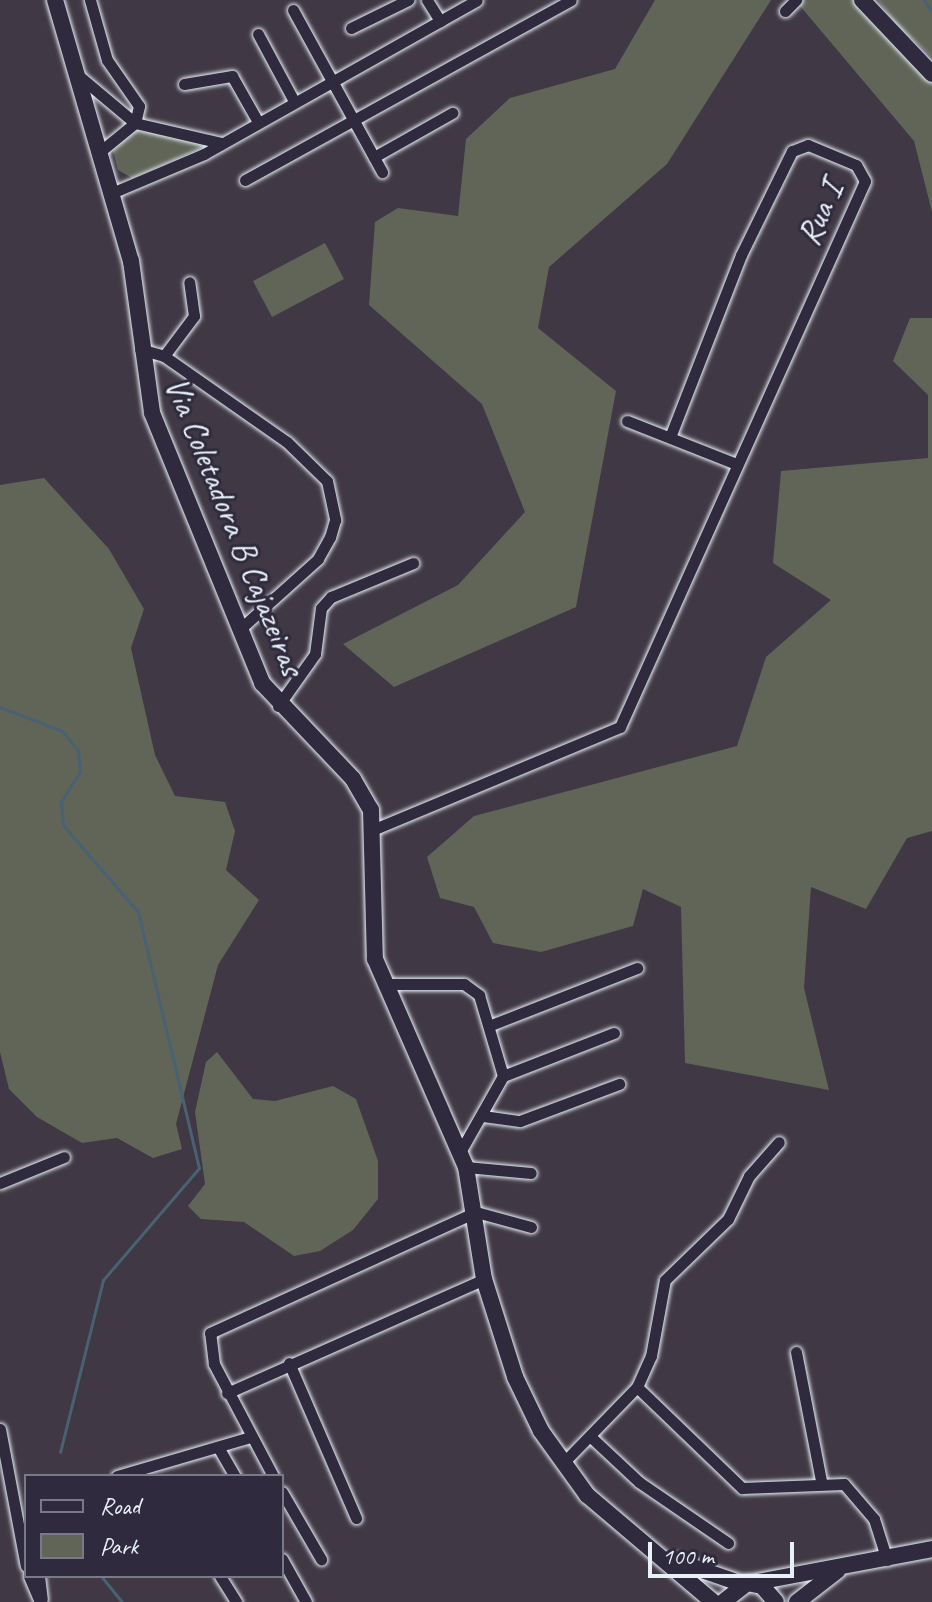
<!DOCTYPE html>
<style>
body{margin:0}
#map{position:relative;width:932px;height:1602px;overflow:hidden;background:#403844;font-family:Caveat,sans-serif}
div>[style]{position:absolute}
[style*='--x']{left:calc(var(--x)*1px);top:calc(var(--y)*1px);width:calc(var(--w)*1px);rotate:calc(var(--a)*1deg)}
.green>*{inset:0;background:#606558}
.stream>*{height:3px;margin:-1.5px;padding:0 1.5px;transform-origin:1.5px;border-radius:1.5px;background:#496273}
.roads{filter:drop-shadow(0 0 2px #e8f1f8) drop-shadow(0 0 2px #e8f1f8)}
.minor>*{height:11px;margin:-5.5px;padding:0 5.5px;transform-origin:5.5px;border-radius:5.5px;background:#2f2a3d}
.secondary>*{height:16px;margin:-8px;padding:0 8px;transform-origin:8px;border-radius:8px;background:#2f2a3d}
span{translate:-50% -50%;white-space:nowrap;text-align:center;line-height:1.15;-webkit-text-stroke:6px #2f2a3d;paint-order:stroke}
.street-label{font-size:34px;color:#e8f1f8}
.legend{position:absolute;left:24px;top:1474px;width:260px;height:104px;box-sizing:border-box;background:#2f2a3d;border:2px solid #797a88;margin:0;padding:10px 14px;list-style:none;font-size:24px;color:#e8f1f8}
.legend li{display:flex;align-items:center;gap:16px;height:40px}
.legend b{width:40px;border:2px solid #797a88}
.scale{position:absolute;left:648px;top:1542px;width:146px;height:36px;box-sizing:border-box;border:4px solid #e8f1f8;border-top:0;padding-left:10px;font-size:24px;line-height:28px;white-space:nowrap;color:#e8f1f8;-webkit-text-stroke:6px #2f2a3d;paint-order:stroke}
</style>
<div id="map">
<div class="green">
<div style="clip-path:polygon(655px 0,771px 0,667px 164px,549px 267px,538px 328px,616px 391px,576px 607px,394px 687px,343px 644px,458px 585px,525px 512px,482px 404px,369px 305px,375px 222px,398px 208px,458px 216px,466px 139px,510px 98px,615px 69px)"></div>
<div style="clip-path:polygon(795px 0,854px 0,932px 81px,932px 212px,914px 141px)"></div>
<div style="clip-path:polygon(878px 0,932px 0,932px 57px,897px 25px)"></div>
<div style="clip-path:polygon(136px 128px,206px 142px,206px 146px,132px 178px,118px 170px,112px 147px)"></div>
<div style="clip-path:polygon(325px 243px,344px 279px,272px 317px,253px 281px)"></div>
<div style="clip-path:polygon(910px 318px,932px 318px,932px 831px,907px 838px,866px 909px,811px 887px,804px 988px,829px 1090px,685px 1063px,681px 907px,643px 889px,633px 926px,541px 952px,493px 943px,474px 907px,440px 898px,427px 857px,474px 816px,737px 746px,766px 657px,831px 600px,773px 563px,781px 471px,928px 458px,928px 395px,893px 361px)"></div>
<div style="clip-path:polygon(44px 478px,109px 549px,144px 609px,131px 648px,155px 755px,175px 796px,225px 802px,235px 831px,226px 870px,259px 900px,218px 965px,176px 1124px,182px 1149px,153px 1158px,117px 1138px,82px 1143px,37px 1117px,9px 1089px,0 1052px,0 485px)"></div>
<div style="clip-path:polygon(217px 1052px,253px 1099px,275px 1101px,333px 1086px,356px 1099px,378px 1161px,378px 1199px,353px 1230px,320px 1251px,294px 1256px,244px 1222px,201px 1219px,188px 1206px,205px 1184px,195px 1112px,206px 1062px)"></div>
</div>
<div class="stream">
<div style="--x:924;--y:0;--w:14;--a:54"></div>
<div style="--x:0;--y:707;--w:66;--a:21.2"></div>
<div style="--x:62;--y:731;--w:25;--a:50"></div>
<div style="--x:78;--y:750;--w:22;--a:85"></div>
<div style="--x:80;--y:772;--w:35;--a:123"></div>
<div style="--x:61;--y:801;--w:24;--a:85"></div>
<div style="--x:63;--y:825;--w:115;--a:49.2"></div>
<div style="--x:138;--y:912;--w:263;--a:76.6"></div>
<div style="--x:199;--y:1168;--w:148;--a:130.6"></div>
<div style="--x:103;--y:1280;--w:177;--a:104"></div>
<div style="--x:101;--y:1576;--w:33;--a:51"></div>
</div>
<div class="roads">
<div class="minor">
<div style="--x:90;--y:0;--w:62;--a:74.2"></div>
<div style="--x:107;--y:60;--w:56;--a:55.2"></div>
<div style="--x:139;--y:106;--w:17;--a:103"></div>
<div style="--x:427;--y:0;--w:25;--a:58"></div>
<div style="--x:293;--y:10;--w:185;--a:61.2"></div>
<div style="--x:785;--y:11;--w:16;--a:-45"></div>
<div style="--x:351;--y:28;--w:64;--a:-26.2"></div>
<div style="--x:258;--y:34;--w:76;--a:61.8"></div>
<div style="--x:79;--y:76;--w:73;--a:40"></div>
<div style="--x:135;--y:123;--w:88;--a:13.1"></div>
<div style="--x:184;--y:84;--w:49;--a:-9.5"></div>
<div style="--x:232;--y:76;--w:53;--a:60.5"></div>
<div style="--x:102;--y:150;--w:43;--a:-39.3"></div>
<div style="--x:374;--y:157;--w:90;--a:-29.4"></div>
<div style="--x:245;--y:180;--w:372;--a:-28.9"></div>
<div style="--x:114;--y:192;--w:98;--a:-22.9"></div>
<div style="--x:204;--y:154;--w:313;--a:-29.4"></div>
<div style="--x:140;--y:349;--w:25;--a:16"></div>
<div style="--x:164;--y:356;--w:150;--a:35"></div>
<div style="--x:287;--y:442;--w:56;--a:44.3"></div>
<div style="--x:327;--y:481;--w:40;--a:78"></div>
<div style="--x:335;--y:520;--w:18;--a:106"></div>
<div style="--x:330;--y:537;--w:25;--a:119"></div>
<div style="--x:318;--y:559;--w:105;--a:138.1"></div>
<div style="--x:164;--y:356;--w:50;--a:-53.1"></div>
<div style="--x:194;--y:316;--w:34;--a:-98"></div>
<div style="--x:627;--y:421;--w:117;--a:21.5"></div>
<div style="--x:278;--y:706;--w:64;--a:-54.6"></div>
<div style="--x:315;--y:654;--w:46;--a:-82.6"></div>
<div style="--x:321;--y:608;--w:15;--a:-48"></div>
<div style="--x:331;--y:597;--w:89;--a:-22.5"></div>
<div style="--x:377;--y:828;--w:263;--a:-22.6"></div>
<div style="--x:620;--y:727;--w:598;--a:-65.83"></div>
<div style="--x:865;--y:181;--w:18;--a:-119"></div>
<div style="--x:856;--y:165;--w:52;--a:-157.4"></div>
<div style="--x:808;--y:145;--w:17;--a:159"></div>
<div style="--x:792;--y:151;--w:116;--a:116.1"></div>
<div style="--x:741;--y:255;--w:195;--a:111.3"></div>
<div style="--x:384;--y:984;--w:80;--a:0"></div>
<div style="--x:464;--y:984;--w:19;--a:36"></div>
<div style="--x:479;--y:995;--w:84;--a:73.5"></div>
<div style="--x:503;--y:1076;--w:87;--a:119.5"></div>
<div style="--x:491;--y:1025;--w:157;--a:-21.3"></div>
<div style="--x:503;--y:1076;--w:119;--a:-21.2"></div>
<div style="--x:483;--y:1116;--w:37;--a:8"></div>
<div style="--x:520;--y:1121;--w:106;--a:-20.5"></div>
<div style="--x:466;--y:1167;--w:65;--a:5.3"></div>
<div style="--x:0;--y:1183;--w:69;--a:-22.1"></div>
<div style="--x:796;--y:1352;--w:131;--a:79"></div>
<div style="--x:289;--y:1363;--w:169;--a:66.6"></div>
<div style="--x:637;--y:1387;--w:146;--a:43.9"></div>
<div style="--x:742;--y:1488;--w:102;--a:-2.2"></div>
<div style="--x:844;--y:1484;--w:46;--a:49.4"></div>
<div style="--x:874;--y:1519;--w:43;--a:72.4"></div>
<div style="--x:227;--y:1393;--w:281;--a:-23.9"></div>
<div style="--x:0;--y:1429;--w:139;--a:79.3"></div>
<div style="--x:593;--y:1439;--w:63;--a:43.1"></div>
<div style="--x:639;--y:1482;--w:108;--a:34.4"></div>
<div style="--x:218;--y:1447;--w:34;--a:60"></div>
<div style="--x:563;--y:1463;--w:106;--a:-45.8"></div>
<div style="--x:637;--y:1387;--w:34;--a:-66"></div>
<div style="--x:651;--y:1356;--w:77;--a:-79.6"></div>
<div style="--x:665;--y:1280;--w:88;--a:-44.1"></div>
<div style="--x:728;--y:1219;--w:48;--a:-64"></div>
<div style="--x:749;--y:1176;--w:45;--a:-48.6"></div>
<div style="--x:117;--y:1476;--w:139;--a:-16.3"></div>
<div style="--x:273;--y:1476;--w:127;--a:-117.8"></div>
<div style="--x:214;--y:1364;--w:31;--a:-97"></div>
<div style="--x:210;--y:1333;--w:292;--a:-24.5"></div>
<div style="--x:476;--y:1212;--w:57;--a:15.3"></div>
<div style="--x:282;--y:1492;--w:78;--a:59.8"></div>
<div style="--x:282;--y:1559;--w:49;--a:60.8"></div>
<div style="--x:29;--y:1576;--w:28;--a:67"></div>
<div style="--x:39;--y:1576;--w:23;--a:83"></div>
<div style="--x:220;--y:1576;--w:31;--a:58"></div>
</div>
<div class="secondary">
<div style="--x:55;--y:0;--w:272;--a:73.8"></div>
<div style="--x:131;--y:261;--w:153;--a:82.1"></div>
<div style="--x:152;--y:413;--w:292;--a:67.8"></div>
<div style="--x:262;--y:683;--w:132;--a:46.5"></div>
<div style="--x:353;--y:779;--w:36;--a:60"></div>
<div style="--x:371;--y:810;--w:149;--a:88.5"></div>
<div style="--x:375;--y:959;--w:227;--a:66.4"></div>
<div style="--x:466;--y:1167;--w:113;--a:80.9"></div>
<div style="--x:484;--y:1279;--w:103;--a:72.4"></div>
<div style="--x:515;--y:1377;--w:60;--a:64.3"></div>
<div style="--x:541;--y:1431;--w:79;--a:54.3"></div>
<div style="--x:587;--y:1495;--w:165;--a:40.3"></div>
<div style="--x:862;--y:0;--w:102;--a:46.6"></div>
<div style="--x:676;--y:1561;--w:70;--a:19.2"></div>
<div style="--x:752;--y:1583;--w:183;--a:-10.7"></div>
<div style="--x:723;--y:1602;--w:31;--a:-38"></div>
<div style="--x:747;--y:1583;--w:15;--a:11"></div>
<div style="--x:762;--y:1586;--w:21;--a:49"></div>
<div style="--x:797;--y:1602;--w:51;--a:-37.8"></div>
</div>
</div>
<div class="street-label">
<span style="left:819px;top:213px;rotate:-66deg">Rua I</span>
<span style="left:235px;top:526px;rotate:68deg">Via Coletadora B Cajazeiras</span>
</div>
<ul class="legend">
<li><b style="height:10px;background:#2f2a3d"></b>Road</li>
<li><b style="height:22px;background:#606558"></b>Park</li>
</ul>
<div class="scale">100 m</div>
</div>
